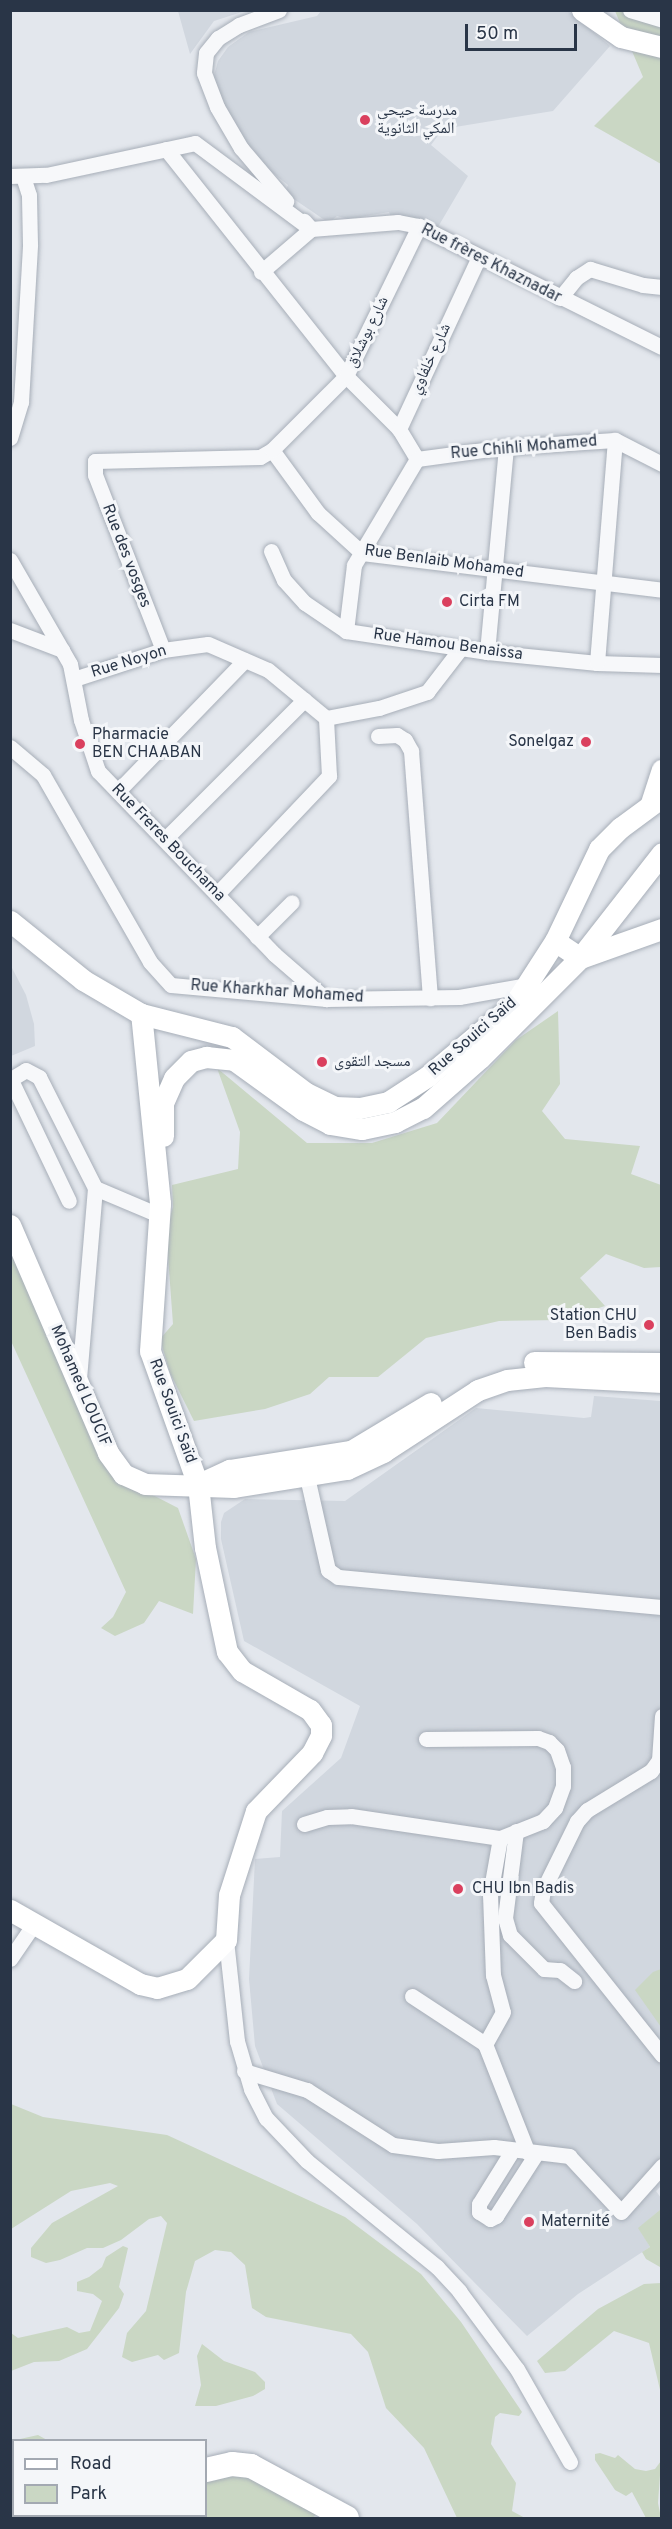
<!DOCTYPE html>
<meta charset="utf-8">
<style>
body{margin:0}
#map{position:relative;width:672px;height:2529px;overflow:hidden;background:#e3e7ed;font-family:Overpass,"Noto Naskh Arabic",sans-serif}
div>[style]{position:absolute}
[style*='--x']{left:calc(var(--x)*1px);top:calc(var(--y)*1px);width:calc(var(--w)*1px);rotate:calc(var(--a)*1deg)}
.built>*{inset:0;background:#d1d7df}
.green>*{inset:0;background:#cad7c4}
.roads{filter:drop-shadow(0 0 2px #a7aeb8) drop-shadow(0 0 2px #a7aeb8)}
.street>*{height:15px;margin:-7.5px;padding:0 7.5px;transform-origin:7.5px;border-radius:7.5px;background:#f7f8fa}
.secondary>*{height:21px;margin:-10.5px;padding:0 10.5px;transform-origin:10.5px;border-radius:10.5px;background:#fff}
.primary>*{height:24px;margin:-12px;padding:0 12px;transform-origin:12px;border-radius:12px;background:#fff}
.dots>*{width:16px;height:16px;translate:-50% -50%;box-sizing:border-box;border:3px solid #f4f6f9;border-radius:50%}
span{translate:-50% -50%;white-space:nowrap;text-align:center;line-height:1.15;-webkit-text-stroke:6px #f4f6f9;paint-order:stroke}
.poi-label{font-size:16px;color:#293547}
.left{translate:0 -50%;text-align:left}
.right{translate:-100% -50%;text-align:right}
.street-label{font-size:16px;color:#293547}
.frame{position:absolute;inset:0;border:12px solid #293547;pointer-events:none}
.legend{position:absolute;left:12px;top:2439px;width:195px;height:78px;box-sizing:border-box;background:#f4f6f9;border:2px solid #a3a9b2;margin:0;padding:8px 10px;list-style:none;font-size:18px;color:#293547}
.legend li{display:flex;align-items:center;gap:12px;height:30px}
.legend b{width:30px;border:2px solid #a3a9b2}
.scale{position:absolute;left:465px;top:24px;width:112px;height:27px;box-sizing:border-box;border:3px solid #293547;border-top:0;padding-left:8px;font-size:18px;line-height:21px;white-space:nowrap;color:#293547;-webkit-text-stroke:4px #f4f6f9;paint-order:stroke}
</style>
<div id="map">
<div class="built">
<div style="clip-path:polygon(178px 11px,178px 10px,245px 11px,214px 21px,190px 54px)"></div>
<div style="clip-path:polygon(321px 11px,568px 11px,610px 46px,553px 111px,443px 129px,431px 145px,468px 176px,435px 232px,391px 217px,389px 212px,348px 219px,337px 216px,329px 223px,285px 193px,288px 185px,259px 162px,217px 99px,213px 79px,218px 61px,228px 47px,249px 32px,317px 16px)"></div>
<div style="clip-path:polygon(11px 966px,26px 995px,34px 1024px,35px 1046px,11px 1056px)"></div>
<div style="clip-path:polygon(594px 1396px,661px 1401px,662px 2185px,656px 2191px,661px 2198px,661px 2209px,639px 2228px,650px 2247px,578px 2294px,527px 2336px,417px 2224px,277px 2104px,255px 2046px,249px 1979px,255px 1859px,280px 1857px,282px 1811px,341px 1758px,360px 1706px,244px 1641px,221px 1539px,221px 1522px,224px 1513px,245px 1499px,345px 1501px,476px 1408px,584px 1418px,591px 1417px)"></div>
</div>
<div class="green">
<div style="clip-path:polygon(615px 11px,661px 11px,661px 164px,594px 126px,643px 77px)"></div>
<div style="clip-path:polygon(558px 1011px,560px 1084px,542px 1111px,565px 1139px,640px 1146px,631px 1174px,661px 1185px,661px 1267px,644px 1268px,606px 1254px,580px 1278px,605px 1306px,561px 1320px,499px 1321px,426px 1338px,378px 1377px,329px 1377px,310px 1394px,265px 1409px,194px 1421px,170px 1373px,160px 1339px,173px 1324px,166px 1229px,173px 1207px,172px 1185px,238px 1169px,240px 1132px,217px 1068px,307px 1143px,372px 1143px,437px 1123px,516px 1040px)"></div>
<div style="clip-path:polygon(10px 1252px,116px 1476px,178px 1508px,196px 1559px,193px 1614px,159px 1601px,144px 1623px,115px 1636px,101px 1628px,113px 1617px,126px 1592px,11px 1341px)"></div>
<div style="clip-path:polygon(661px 1969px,662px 1969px,661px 2027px,635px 1990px,653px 1972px)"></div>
<div style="clip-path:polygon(11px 2104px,43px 2117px,167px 2135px,345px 2217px,421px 2274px,461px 2322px,522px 2412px,519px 2416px,500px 2413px,495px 2417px,491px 2444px,516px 2483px,512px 2511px,525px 2518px,457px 2518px,424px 2448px,386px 2408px,368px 2352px,351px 2334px,266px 2317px,252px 2308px,245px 2265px,231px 2252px,215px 2250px,195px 2261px,186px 2292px,179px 2353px,164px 2360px,158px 2355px,132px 2362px,122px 2357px,127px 2333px,146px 2311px,167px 2223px,161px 2216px,149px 2219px,121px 2240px,103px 2248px,87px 2248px,60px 2260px,46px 2263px,31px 2257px,31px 2248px,52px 2223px,118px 2186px,110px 2183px,71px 2191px,11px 2229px)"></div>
<div style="clip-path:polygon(661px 2209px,662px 2266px,660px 2267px,646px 2259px,642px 2252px,650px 2247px,638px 2228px)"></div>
<div style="clip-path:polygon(123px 2246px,128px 2248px,119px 2287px,124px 2294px,119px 2308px,87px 2349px,59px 2361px,34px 2362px,11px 2371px,11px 2333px,18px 2338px,67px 2327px,79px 2333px,90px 2331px,102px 2301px,93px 2294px,77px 2291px,77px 2282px,89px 2277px,102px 2267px,106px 2257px)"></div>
<div style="clip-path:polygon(661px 2283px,661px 2394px,649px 2343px,614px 2331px,565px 2371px,545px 2373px,537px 2361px,598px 2309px,644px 2284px)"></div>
<div style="clip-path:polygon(202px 2344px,224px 2361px,255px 2372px,265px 2382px,265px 2389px,253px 2396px,216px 2406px,195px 2406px,201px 2385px,197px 2356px)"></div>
<div style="clip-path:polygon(38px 2435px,47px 2440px,14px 2440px,11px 2475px,11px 2441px)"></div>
<div style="clip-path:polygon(600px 2453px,615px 2458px,618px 2455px,635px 2469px,646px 2471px,655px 2469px,661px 2461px,658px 2503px,661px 2518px,646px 2518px,632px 2492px,626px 2496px,615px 2490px,595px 2460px,595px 2454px)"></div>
<div style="clip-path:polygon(246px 2475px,320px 2510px,313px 2518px,11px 2518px,10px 2511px,14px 2516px,206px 2516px,206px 2477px)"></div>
</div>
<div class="roads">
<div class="street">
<div style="--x:279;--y:10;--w:43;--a:159.4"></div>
<div style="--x:239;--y:25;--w:25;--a:148"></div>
<div style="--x:218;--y:38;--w:19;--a:129"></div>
<div style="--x:206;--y:53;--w:20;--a:96"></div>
<div style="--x:204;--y:73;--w:36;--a:69"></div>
<div style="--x:217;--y:107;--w:48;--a:59.7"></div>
<div style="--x:241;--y:148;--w:70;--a:49.7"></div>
<div style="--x:630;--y:10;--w:34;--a:17"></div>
<div style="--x:166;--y:149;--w:290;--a:51.6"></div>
<div style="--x:346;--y:376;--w:75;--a:45"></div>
<div style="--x:10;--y:176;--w:36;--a:-2"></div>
<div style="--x:46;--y:175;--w:152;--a:-12.1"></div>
<div style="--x:195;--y:143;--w:144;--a:36.6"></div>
<div style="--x:311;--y:229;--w:87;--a:-4.6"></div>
<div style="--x:398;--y:222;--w:21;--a:11"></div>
<div style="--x:419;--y:226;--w:271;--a:26.5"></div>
<div style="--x:261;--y:272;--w:66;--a:-40.7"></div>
<div style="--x:311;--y:229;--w:11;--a:-131"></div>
<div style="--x:560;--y:298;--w:26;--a:-51"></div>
<div style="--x:576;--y:278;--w:17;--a:-33"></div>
<div style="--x:590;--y:269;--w:55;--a:16.8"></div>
<div style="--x:643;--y:285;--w:19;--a:6"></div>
<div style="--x:10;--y:438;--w:38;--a:-73"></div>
<div style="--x:21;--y:402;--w:158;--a:-86.7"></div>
<div style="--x:30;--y:244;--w:49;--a:-91.2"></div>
<div style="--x:29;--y:195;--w:20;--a:-108"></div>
<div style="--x:272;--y:450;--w:78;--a:53.9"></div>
<div style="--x:318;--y:513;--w:59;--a:42.3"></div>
<div style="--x:362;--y:553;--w:302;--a:7"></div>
<div style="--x:417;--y:459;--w:90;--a:-7.7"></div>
<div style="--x:506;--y:447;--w:109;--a:-3.7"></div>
<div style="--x:615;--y:440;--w:53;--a:27.1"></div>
<div style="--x:417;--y:459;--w:35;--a:-121"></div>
<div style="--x:399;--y:429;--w:190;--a:-65.1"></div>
<div style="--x:271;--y:551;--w:32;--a:66"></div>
<div style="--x:284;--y:580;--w:31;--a:48"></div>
<div style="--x:305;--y:603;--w:50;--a:34.3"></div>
<div style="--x:346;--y:631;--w:143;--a:8.5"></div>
<div style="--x:487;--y:652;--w:111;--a:5.7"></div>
<div style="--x:597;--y:663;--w:65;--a:1.8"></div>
<div style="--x:10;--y:560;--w:120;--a:60"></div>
<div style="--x:70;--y:664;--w:57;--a:78.9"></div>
<div style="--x:81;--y:720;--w:54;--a:71.6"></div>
<div style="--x:98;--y:771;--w:254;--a:46.1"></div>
<div style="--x:274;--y:954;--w:69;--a:40.9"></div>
<div style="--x:10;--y:630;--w:56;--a:21"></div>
<div style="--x:346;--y:631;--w:66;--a:-83.1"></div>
<div style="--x:354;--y:565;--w:123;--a:-59.3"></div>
<div style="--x:163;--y:650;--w:188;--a:-111.2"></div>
<div style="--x:95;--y:475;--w:14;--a:-90"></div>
<div style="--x:95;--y:461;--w:165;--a:-1.4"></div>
<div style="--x:260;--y:457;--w:14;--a:-30"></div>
<div style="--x:272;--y:450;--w:105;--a:-45"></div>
<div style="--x:346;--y:376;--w:167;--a:-64"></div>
<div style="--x:487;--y:652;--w:206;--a:-84.7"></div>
<div style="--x:597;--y:663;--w:224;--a:-85.4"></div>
<div style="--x:74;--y:679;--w:94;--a:-18"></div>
<div style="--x:163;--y:650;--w:45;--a:-7.6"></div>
<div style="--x:208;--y:644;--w:65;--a:23.4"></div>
<div style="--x:268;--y:670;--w:75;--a:39.6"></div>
<div style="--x:326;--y:718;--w:54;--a:-10.7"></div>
<div style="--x:379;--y:708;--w:51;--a:-18.4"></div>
<div style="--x:427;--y:692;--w:56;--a:-52.3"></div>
<div style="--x:378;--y:736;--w:19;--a:-3"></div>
<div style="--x:397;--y:735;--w:9;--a:32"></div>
<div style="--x:405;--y:740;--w:13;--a:61"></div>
<div style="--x:411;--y:751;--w:248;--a:85.6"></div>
<div style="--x:10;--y:747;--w:43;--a:40.3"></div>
<div style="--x:43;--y:775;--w:215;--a:60.2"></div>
<div style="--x:150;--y:962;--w:31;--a:48"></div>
<div style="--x:171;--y:985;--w:156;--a:5.2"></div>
<div style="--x:326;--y:999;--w:133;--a:-0.9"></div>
<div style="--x:459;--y:997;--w:70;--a:-9.9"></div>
<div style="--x:118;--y:791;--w:182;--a:-45.9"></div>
<div style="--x:165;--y:839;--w:197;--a:-45"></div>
<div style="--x:217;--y:894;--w:163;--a:-46.5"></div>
<div style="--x:329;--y:776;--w:58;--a:-93"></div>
<div style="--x:257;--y:937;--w:49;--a:-45"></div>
<div style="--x:10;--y:1078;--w:136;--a:64.4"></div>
<div style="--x:11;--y:1079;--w:17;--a:-31"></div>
<div style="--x:26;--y:1070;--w:15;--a:28"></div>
<div style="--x:39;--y:1077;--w:124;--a:63.2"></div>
<div style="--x:95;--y:1188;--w:193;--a:94.8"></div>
<div style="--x:95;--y:1188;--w:69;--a:22.9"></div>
<div style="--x:305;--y:1468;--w:105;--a:77.3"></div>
<div style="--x:328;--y:1570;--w:12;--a:35"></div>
<div style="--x:338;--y:1577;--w:325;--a:5.3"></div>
<div style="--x:662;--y:1716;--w:44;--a:93.9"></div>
<div style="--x:659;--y:1760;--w:14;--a:126"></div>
<div style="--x:651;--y:1771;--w:75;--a:148.6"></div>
<div style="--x:587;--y:1810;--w:15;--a:132"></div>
<div style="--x:577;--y:1821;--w:77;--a:116.2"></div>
<div style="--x:543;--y:1890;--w:13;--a:99"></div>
<div style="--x:541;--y:1903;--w:194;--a:51.5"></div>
<div style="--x:426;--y:1739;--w:112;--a:-0.5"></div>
<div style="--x:538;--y:1738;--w:12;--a:20"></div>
<div style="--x:549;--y:1742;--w:11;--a:45"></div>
<div style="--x:557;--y:1750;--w:18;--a:71"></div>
<div style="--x:563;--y:1767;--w:19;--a:90"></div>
<div style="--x:563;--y:1786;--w:23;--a:110"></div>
<div style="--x:555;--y:1808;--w:18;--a:133"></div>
<div style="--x:543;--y:1821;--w:46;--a:158.4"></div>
<div style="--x:500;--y:1838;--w:57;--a:100.1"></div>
<div style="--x:490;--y:1894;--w:81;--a:87.9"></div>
<div style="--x:493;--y:1975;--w:38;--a:75"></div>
<div style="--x:503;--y:2012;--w:37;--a:119"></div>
<div style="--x:485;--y:2044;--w:117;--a:68.5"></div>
<div style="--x:304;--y:1824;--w:24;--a:-17"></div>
<div style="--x:327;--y:1817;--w:24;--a:-2"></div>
<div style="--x:351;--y:1816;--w:151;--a:8.4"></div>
<div style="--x:516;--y:1831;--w:88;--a:97.2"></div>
<div style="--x:505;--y:1918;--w:18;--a:74"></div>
<div style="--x:510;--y:1935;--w:48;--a:45"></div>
<div style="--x:544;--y:1969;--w:16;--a:4"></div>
<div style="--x:560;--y:1970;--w:18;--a:38"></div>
<div style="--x:226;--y:1940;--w:102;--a:83.8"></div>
<div style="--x:237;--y:2041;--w:50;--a:73.7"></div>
<div style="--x:251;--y:2089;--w:33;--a:63"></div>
<div style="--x:266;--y:2118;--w:59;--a:46.4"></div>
<div style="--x:307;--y:2161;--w:168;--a:39.2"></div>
<div style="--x:437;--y:2267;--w:33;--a:47"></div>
<div style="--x:459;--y:2291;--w:97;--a:53.4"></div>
<div style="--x:517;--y:2369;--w:107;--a:60.3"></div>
<div style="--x:10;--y:1959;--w:42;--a:-55.6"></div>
<div style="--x:412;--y:1996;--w:87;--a:33.3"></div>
<div style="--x:244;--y:2071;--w:66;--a:16.8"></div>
<div style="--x:307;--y:2090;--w:102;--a:32.6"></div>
<div style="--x:393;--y:2145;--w:45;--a:7.6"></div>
<div style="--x:438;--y:2151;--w:56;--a:-4.1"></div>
<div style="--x:494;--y:2147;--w:76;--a:6.8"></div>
<div style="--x:569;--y:2156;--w:76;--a:47.1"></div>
<div style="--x:621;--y:2212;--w:62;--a:-48.3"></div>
<div style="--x:512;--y:2151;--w:62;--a:121.9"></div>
<div style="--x:479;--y:2204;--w:8;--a:90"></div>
<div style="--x:479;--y:2212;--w:13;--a:32"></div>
<div style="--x:490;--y:2219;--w:7;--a:-27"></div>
<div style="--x:496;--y:2216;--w:74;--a:-57.2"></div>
</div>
<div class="secondary">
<div style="--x:582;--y:10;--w:47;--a:34.7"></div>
<div style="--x:621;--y:37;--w:42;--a:13.7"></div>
<div style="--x:651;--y:803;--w:35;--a:-72"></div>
<div style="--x:10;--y:921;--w:94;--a:38.9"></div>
<div style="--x:83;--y:980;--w:67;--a:30.4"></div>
<div style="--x:141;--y:1014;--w:94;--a:14.2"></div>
<div style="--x:232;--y:1037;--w:93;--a:37.1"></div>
<div style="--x:306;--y:1093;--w:32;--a:26"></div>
<div style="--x:335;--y:1107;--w:25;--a:2"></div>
<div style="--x:360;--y:1108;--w:29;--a:-12"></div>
<div style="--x:388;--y:1102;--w:48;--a:-33"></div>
<div style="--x:428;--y:1076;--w:114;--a:-40"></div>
<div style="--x:515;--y:1003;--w:74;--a:-57.2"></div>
<div style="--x:555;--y:941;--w:102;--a:-64.4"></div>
<div style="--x:599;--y:849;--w:30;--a:-45"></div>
<div style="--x:620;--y:828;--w:52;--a:-36.4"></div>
<div style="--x:555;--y:941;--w:30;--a:34"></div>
<div style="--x:580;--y:958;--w:87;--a:-19.5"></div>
<div style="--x:163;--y:1136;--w:33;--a:-90"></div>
<div style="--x:163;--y:1103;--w:27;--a:-66"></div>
<div style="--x:174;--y:1078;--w:24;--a:-45"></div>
<div style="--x:191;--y:1061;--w:16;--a:-15"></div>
<div style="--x:206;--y:1057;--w:28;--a:6"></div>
<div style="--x:234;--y:1060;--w:85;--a:35.9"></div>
<div style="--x:303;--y:1110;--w:30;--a:27"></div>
<div style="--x:330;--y:1124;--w:32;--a:9"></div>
<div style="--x:362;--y:1129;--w:34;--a:-12"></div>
<div style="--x:395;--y:1122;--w:31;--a:-27"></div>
<div style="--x:423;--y:1108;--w:76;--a:-41.3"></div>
<div style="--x:480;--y:1058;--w:141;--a:-45"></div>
<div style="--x:580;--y:958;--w:133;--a:-52"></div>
<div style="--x:10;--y:1225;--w:248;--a:66.7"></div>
<div style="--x:108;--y:1453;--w:26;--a:54"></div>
<div style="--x:123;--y:1474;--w:24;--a:24"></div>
<div style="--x:145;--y:1484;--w:89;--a:1.9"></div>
<div style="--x:234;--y:1487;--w:114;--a:-9.1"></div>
<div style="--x:347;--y:1469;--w:40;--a:-25"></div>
<div style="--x:383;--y:1452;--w:113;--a:-33.1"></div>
<div style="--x:478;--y:1390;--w:31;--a:-19"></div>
<div style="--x:507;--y:1380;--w:38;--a:-6"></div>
<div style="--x:545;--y:1376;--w:117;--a:2.9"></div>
<div style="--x:534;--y:1362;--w:128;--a:0.4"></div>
<div style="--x:201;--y:1483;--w:31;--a:-25"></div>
<div style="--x:229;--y:1470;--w:123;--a:-8.9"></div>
<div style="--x:351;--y:1451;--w:93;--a:-31"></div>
<div style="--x:10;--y:1910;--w:150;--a:29.6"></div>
<div style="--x:140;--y:1984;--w:17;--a:13"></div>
<div style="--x:157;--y:1988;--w:31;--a:-17"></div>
<div style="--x:187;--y:1979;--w:55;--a:-45"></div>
<div style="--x:226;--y:1940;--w:45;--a:-86.2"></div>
<div style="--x:229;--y:1895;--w:88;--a:-72.2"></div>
<div style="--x:256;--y:1811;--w:81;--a:-46"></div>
<div style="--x:312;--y:1753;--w:20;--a:-63"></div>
<div style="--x:321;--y:1735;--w:10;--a:-90"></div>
<div style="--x:321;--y:1725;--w:19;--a:-126"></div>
<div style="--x:310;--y:1710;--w:78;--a:-150.2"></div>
<div style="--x:242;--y:1671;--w:24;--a:-128"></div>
<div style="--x:227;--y:1652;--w:106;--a:-101.9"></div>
<div style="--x:205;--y:1548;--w:63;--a:-96.3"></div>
<div style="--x:198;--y:1485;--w:142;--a:-109.7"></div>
<div style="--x:150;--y:1351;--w:148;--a:-86.1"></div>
<div style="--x:160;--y:1203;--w:190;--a:-95.7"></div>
</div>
<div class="primary">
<div style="--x:206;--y:2470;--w:27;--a:-13"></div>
<div style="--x:232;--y:2464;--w:19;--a:6"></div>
<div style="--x:251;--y:2466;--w:109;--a:28.4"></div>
<div style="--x:10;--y:2505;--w:4;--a:-14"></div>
</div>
</div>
<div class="dots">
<div style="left:365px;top:120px;background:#da405e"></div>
<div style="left:447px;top:602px;background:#da405e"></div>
<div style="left:586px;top:742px;background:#da405e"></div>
<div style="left:80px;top:744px;background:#da405e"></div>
<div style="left:322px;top:1062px;background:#da405e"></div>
<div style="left:649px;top:1325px;background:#da405e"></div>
<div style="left:458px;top:1889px;background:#da405e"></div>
<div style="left:529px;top:2222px;background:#da405e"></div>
</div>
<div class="poi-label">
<span class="left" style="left:377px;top:120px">مدرسة حيحي<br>المكي الثانوية</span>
<span class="left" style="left:459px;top:602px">Cirta FM</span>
<span class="left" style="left:92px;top:744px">Pharmacie<br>BEN CHAABAN</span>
<span class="right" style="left:574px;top:742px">Sonelgaz</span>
<span class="left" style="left:334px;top:1062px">مسجد التقوى</span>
<span class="right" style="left:637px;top:1325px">Station CHU<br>Ben Badis</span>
<span class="left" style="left:472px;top:1889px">CHU Ibn Badis</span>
<span class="left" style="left:541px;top:2222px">Maternité</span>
</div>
<div class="street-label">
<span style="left:491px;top:264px;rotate:27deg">Rue frères Khaznadar</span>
<span style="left:368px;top:332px;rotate:-64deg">شارع بوشلاق</span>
<span style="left:431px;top:359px;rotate:-65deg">شارع خلفاوي</span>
<span style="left:524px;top:448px;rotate:-5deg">Rue Chihli Mohamed</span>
<span style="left:126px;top:556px;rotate:69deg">Rue des vosges</span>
<span style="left:444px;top:562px;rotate:8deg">Rue Benlaib Mohamed</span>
<span style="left:448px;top:645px;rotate:8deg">Rue Hamou Benaissa</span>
<span style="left:129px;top:662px;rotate:-17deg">Rue Noyon</span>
<span style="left:168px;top:843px;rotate:46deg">Rue Freres Bouchama</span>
<span style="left:277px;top:992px;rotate:4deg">Rue Kharkhar Mohamed</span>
<span style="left:473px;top:1037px;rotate:-41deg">Rue Souici Saïd</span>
<span style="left:80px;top:1386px;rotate:67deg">Mohamed LOUCIF</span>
<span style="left:172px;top:1411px;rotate:70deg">Rue Souici Saïd</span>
</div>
<div class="frame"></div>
<ul class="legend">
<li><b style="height:8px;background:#fff"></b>Road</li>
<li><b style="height:16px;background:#cad7c4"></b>Park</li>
</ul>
<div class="scale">50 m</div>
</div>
